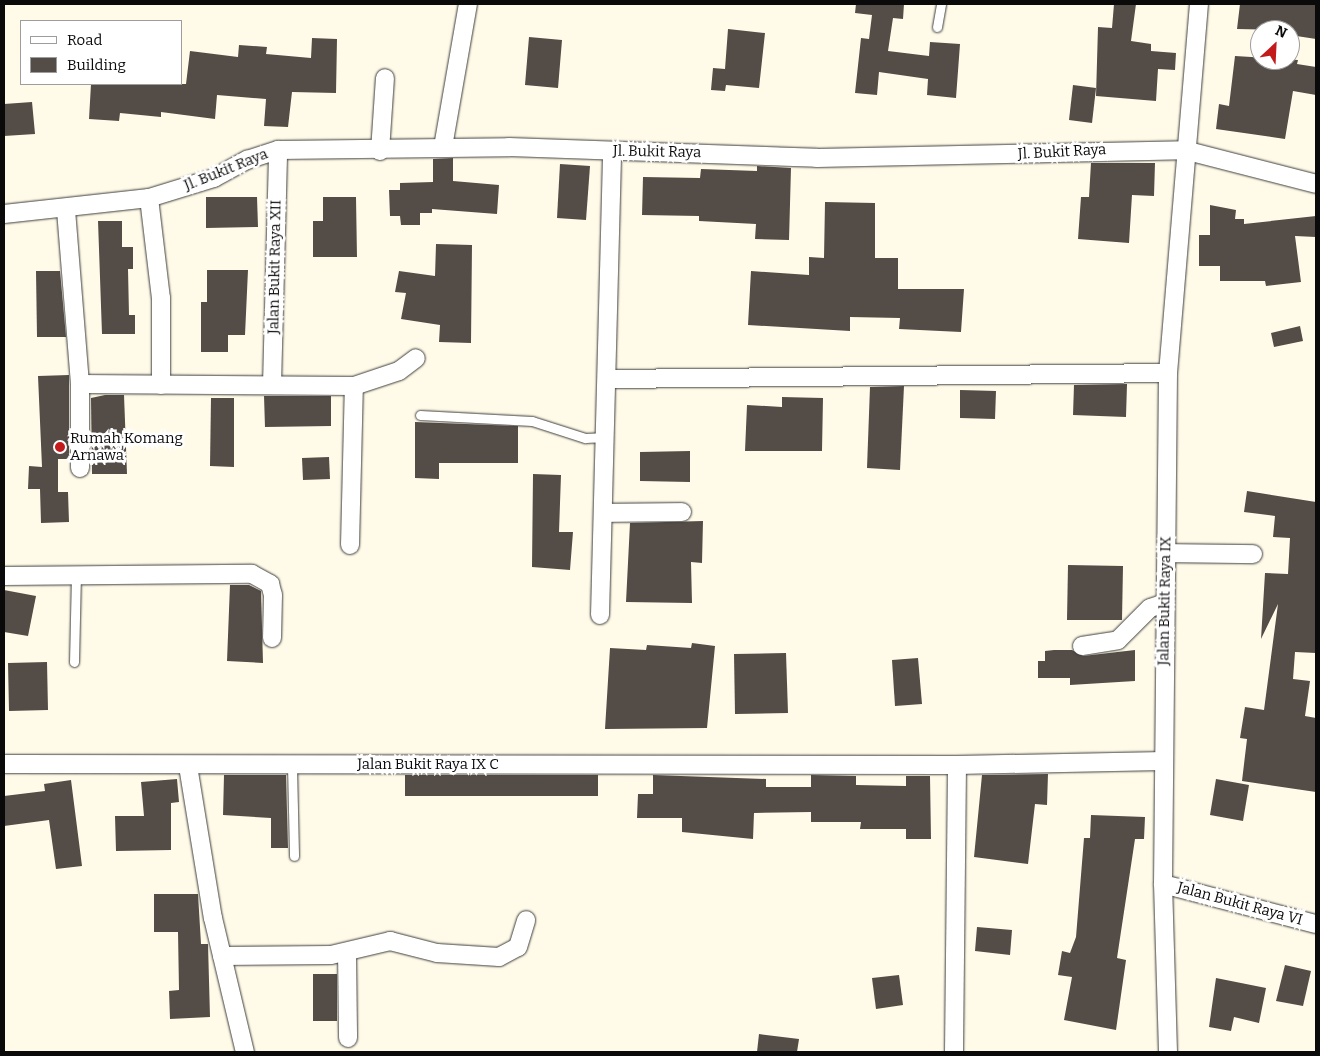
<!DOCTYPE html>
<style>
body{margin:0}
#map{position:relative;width:1320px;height:1056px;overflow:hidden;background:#fffbe8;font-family:Bitter,serif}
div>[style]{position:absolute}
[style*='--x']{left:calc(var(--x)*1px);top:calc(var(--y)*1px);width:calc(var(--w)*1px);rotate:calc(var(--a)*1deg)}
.building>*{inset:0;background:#544c46}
.roads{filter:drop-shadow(0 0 1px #3d3d3d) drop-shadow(0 0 1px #3d3d3d)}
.service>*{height:9px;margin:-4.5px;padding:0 4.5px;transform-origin:4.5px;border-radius:4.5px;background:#fff}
.minor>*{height:18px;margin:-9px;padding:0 9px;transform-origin:9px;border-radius:9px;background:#fff}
.dots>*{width:14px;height:14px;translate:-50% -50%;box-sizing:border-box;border:2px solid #fff;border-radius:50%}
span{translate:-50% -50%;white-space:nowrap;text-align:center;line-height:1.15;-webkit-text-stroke:5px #fff;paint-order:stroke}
.street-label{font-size:15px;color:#0a0a0a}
.poi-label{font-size:15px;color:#0a0a0a}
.left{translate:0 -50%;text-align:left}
.frame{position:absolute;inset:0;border:5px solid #0a0a0a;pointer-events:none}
.legend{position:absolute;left:20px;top:20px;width:162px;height:65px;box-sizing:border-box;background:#fff;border:1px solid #9d9d9d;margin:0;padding:6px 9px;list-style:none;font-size:15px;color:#0a0a0a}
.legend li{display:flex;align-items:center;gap:10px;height:25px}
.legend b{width:25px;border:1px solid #9d9d9d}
.north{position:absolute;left:1250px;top:20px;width:50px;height:50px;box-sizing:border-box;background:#fff;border:1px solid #9d9d9d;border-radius:50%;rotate:25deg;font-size:14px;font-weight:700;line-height:20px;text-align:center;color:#0a0a0a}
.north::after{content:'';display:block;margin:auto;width:18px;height:22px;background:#c31a1c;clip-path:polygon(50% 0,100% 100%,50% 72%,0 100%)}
</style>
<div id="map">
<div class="building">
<div style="clip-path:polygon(856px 4px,904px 4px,903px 19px,893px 18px,888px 51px,929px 56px,930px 42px,960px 44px,956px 98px,927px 95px,928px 79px,879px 72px,877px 95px,855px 93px,861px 38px,869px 39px,872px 15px,855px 13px)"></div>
<div style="clip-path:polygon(1114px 4px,1136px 4px,1131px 41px,1151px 44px,1151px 51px,1176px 53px,1175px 70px,1158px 69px,1156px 101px,1096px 96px,1098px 27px,1112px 28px)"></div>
<div style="clip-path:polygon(1240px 4px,1316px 4px,1316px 39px,1290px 35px,1290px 30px,1237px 29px)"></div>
<div style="clip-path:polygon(728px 29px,765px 33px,759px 88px,726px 85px,725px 91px,711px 90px,713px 68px,725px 69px)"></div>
<div style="clip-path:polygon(529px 37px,562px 40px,558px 88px,525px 85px)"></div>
<div style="clip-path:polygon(312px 38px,337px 39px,336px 93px,292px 92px,288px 127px,264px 126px,266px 99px,217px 95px,215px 119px,161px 112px,161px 117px,120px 113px,119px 121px,89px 119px,91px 84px,186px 84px,190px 51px,238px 57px,239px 45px,267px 47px,266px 54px,311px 58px)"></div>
<div style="clip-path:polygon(1235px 56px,1298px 60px,1297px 64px,1316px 67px,1316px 95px,1293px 91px,1285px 139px,1216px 129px,1219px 104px,1229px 106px)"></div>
<div style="clip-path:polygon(1073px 85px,1096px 88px,1092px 123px,1069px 120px)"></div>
<div style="clip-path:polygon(32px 102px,35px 134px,4px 136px,4px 104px)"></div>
<div style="clip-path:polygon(453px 158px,453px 181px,499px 185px,497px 214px,432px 209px,432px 213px,420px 213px,420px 225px,401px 225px,400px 216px,390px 216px,389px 190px,400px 190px,400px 183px,433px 182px,433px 159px)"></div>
<div style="clip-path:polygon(1091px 163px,1155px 163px,1154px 196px,1132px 195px,1129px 243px,1078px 239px,1081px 197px,1089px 197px)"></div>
<div style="clip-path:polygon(560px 164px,590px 166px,586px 220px,557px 218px)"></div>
<div style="clip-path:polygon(757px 166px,791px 168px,789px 240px,755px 239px,756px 224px,699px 221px,699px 216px,642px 215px,643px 177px,700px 178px,701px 169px,757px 171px)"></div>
<div style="clip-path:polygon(206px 197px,257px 197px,258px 227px,206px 228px)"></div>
<div style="clip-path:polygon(323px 197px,356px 197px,357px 257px,313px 257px,313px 221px,323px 221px)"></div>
<div style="clip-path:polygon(825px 202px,875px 203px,875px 258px,898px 258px,898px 289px,964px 289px,961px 332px,899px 329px,900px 318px,850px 317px,850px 331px,748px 325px,751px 271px,809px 275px,809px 257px,824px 258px)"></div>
<div style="clip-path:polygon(1210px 205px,1236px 210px,1235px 219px,1244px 219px,1244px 224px,1316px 216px,1316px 237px,1295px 236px,1301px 282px,1266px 286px,1265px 281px,1220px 281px,1220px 266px,1199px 266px,1199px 235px,1210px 235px)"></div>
<div style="clip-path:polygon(98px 221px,122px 221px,122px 247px,133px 247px,133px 269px,128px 269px,129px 315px,135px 315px,135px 334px,102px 334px)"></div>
<div style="clip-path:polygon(436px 244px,472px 245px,471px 343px,439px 342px,440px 325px,401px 319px,406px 293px,395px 292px,399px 271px,435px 276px)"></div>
<div style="clip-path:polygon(207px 270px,248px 270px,245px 335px,228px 335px,228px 352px,201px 352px,201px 302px,207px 302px)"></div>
<div style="clip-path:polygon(36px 271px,60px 271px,66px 337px,37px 337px)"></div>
<div style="clip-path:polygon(1300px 326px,1303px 341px,1274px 347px,1271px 333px)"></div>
<div style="clip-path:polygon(69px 375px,69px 459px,58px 459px,58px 492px,68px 492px,69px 522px,41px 523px,40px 489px,28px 489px,29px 466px,42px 467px,38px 376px)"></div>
<div style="clip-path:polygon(1127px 384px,1126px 417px,1073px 415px,1074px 385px)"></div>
<div style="clip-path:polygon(904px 386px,900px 470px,867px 468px,870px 387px)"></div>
<div style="clip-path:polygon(960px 390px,996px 391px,995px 419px,960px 418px)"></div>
<div style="clip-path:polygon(105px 395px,124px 395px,127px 474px,92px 474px,91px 398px)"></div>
<div style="clip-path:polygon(264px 396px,331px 396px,331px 426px,265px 427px)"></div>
<div style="clip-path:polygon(782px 397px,823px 398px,822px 451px,745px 451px,747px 405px,782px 407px)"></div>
<div style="clip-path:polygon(211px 398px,234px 398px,234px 467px,210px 466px)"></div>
<div style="clip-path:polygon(415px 422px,518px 426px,518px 463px,439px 463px,439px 479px,415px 478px)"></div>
<div style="clip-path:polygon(690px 451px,690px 482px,640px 481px,640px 452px)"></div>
<div style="clip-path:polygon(329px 457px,330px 479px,303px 480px,302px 458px)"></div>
<div style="clip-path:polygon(533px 474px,561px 475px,559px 532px,573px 532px,570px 570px,532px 567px)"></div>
<div style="clip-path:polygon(1247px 491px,1316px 502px,1316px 653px,1295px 652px,1293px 679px,1310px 681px,1305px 716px,1316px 718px,1316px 792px,1242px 781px,1247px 739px,1240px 738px,1245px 707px,1264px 710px,1278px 604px,1261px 639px,1265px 573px,1288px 574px,1290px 538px,1273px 537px,1275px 516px,1244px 512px)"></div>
<div style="clip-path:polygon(703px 521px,702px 563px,691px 562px,692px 603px,626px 602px,630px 523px)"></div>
<div style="clip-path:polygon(1068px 565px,1123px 566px,1122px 620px,1067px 620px)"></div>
<div style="clip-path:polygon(230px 585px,249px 585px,261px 591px,263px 663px,227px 661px)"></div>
<div style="clip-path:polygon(4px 590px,36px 596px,28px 636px,4px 632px)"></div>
<div style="clip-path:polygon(692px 643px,715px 646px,707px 728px,605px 729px,610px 648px,646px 650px,647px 645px,691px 648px)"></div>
<div style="clip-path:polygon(1054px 650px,1072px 650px,1083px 656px,1135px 650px,1135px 681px,1070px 685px,1070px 678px,1038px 678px,1038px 661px,1045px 661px,1045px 651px)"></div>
<div style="clip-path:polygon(786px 653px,788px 713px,735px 714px,734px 654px)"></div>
<div style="clip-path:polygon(918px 658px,922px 704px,895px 706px,892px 660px)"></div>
<div style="clip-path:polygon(47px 662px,48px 710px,9px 711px,8px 663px)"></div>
<div style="clip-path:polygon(1048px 774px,1047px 805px,1035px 804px,1028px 864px,974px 857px,982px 775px)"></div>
<div style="clip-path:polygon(224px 775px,286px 775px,288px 848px,271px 848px,271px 818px,223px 815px)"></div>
<div style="clip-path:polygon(405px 775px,598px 775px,598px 796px,405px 796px)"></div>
<div style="clip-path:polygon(653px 775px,766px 779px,766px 787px,811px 787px,811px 775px,856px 776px,856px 785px,906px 786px,906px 776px,930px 776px,931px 839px,906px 839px,906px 829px,860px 829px,861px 822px,811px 822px,811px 812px,754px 813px,753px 839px,682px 832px,682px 818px,637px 818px,638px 794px,653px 794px)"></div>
<div style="clip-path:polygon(177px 779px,179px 802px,171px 803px,171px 850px,116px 851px,115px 816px,144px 816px,141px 782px)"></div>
<div style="clip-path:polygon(1216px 779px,1249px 785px,1243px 821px,1210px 815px)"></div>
<div style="clip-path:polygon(71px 780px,82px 866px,56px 869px,49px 820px,4px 826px,4px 796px,45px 791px,44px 784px)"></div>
<div style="clip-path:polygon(1091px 815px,1145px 817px,1144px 839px,1135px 839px,1117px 958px,1126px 960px,1116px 1030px,1064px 1020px,1072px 977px,1058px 975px,1062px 951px,1070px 953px,1076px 937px,1084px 838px,1090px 838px)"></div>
<div style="clip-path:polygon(154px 894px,198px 894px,201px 944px,208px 944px,210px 1017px,170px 1019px,169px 991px,179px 990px,178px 932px,154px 932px)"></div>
<div style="clip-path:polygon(977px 927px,1012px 930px,1010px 955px,975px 951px)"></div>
<div style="clip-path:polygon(1285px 965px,1311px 971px,1303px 1006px,1276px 1001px)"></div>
<div style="clip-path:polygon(313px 974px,337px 974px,337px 1021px,313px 1021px)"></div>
<div style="clip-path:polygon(899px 975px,903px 1005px,876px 1009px,872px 978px)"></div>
<div style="clip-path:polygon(1216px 978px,1266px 988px,1259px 1023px,1234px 1017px,1231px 1031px,1209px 1027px)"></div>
<div style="clip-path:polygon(759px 1034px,799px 1039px,797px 1052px,757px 1052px)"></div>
</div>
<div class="roads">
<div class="service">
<div style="--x:937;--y:27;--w:23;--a:-80"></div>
<div style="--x:420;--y:415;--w:112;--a:3.1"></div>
<div style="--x:532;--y:421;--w:56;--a:17.8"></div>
<div style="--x:585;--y:438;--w:21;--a:-3"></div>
<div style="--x:74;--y:662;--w:88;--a:-88.7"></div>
<div style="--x:292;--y:766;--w:90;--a:88.7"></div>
</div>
<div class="minor">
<div style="--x:443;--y:147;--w:145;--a:-80.1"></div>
<div style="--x:380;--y:151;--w:73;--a:-86.1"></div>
<div style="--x:149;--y:198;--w:101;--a:83.2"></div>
<div style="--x:161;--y:298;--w:87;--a:90"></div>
<div style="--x:66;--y:210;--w:175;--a:85.4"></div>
<div style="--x:80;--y:384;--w:274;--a:0.4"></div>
<div style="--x:354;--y:386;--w:47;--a:-18.4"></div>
<div style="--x:399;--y:371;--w:21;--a:-37"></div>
<div style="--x:4;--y:214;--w:146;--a:-6.3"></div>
<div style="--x:149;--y:198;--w:68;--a:-17.1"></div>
<div style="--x:214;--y:178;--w:38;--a:-29"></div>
<div style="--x:247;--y:160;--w:33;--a:-18"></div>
<div style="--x:278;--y:150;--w:231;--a:-0.7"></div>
<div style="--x:509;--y:147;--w:308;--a:2"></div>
<div style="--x:817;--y:158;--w:367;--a:-1.2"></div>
<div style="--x:1184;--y:150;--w:136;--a:14.4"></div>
<div style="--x:609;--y:379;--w:559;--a:-0.61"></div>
<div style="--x:272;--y:385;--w:235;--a:-88.5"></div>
<div style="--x:80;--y:468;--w:84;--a:-90"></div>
<div style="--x:603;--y:513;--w:79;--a:-0.7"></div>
<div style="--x:350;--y:545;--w:159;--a:-88.6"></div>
<div style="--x:1167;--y:553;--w:86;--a:0.7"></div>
<div style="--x:4;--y:576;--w:248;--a:-0.5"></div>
<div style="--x:252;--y:574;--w:21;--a:29"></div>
<div style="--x:270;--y:584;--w:11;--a:75"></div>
<div style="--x:273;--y:595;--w:43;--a:91.3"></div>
<div style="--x:600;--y:615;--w:463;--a:-88.5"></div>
<div style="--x:1082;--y:646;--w:36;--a:-9"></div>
<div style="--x:1118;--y:640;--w:45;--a:-45"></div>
<div style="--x:1150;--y:608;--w:16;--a:-18"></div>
<div style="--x:4;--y:764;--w:953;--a:0.06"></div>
<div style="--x:957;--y:765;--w:207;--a:-1.1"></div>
<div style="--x:188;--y:766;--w:154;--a:80.7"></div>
<div style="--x:213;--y:918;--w:138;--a:76.6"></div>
<div style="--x:1163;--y:884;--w:158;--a:14.7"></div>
<div style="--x:347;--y:952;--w:86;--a:89.3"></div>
<div style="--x:222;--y:956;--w:109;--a:-0.5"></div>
<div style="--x:331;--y:955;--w:61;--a:-13.3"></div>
<div style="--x:390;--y:941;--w:49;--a:14.3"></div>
<div style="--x:437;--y:953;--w:62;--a:3.7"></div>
<div style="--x:499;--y:957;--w:21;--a:-28"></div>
<div style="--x:518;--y:947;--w:28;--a:-73"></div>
<div style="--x:954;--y:1052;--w:287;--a:-89.4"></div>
<div style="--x:1168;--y:1052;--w:168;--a:-91.7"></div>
<div style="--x:1163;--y:884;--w:511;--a:-89.44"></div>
<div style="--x:1168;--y:373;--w:370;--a:-85.2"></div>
</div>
</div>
<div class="dots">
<div style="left:60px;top:447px;background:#c31a1c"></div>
</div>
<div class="street-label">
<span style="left:657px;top:152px;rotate:1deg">Jl. Bukit Raya</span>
<span style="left:1062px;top:152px;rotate:-3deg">Jl. Bukit Raya</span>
<span style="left:226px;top:170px;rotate:-22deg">Jl. Bukit Raya</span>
<span style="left:275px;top:267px;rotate:-89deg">Jalan Bukit Raya XII</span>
<span style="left:1165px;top:601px;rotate:-89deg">Jalan Bukit Raya IX</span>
<span style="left:428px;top:765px">Jalan Bukit Raya IX C</span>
<span style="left:1240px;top:904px;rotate:15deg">Jalan Bukit Raya VI</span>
</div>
<div class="poi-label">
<span class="left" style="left:70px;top:447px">Rumah Komang<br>Arnawa</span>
</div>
<div class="frame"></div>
<ul class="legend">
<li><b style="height:6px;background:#fff"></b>Road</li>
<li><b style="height:14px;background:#544c46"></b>Building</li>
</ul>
<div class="north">N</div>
</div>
